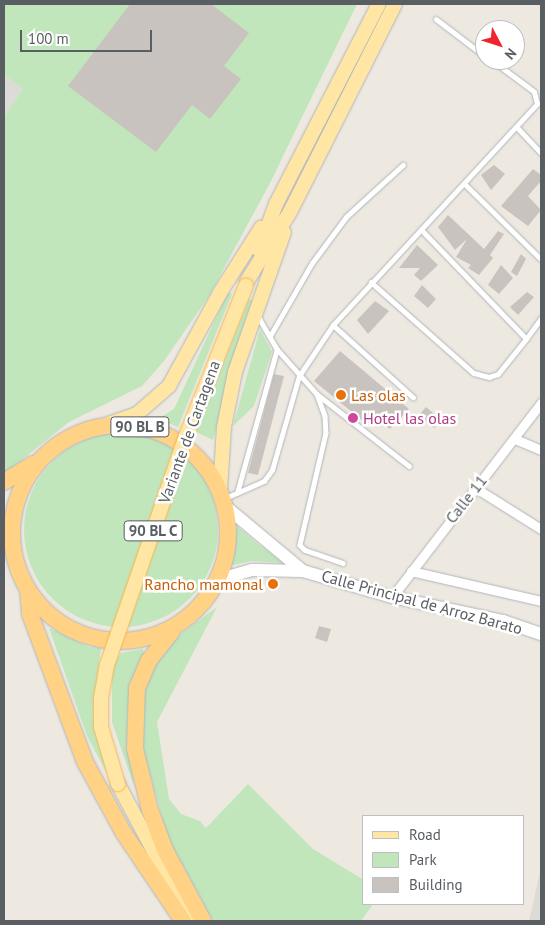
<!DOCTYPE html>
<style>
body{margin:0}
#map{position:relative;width:545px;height:925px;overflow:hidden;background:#ede9e1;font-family:"PT Sans",sans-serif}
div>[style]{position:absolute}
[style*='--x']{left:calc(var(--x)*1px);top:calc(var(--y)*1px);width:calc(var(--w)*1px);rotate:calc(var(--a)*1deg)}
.industrial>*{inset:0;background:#dddbd5}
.green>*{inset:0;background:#c1e6bc}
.round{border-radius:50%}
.building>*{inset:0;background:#c8c3be}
.roads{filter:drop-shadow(0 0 1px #b2b5b9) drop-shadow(0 0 1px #b2b5b9)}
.lane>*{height:4.5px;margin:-2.25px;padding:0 2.25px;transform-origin:2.25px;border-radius:2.25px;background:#fff}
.street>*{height:9px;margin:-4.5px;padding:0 4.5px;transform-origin:4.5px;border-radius:4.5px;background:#fff}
.secondary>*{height:12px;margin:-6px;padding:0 6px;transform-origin:6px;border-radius:6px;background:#fff}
.primary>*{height:14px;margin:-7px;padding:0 7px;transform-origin:7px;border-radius:7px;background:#ffe6a4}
.highway>*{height:16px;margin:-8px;padding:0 8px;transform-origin:8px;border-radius:8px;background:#ffd286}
.highway>.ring{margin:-8px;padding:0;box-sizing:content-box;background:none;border:16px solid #ffd286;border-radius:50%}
.bridges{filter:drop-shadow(0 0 1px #f7b550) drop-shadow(0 0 1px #f7b550)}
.primary-bridge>*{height:14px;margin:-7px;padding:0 7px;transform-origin:7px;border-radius:7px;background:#ffe6a4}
.dots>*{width:14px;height:14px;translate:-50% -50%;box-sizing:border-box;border:2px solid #fff;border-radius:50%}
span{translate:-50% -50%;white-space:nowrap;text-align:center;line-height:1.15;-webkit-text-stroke:5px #fff;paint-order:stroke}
.shield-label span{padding:1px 4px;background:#fff;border:1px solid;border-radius:4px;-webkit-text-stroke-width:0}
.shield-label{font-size:15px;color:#595e63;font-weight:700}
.food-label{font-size:16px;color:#c56008}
.left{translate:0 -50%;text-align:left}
.right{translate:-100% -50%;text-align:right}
.hotel-label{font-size:16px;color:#b23c85}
.street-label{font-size:16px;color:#595e63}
.frame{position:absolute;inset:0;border:5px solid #595e63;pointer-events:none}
.legend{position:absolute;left:362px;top:815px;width:162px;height:90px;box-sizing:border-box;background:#fff;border:1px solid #bdbfc1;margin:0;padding:6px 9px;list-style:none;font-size:15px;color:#595e63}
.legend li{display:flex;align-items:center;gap:10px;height:25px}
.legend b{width:25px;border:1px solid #bdbfc1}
.north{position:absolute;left:475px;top:20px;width:50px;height:50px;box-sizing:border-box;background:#fff;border:1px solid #bdbfc1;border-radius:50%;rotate:130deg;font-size:14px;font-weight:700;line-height:20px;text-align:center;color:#595e63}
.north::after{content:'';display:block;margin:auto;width:18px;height:22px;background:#f0242c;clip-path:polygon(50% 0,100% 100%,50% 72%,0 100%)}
.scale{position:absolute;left:20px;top:30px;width:132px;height:22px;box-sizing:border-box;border:2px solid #595e63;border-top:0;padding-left:6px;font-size:15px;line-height:18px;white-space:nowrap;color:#595e63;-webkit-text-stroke:4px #fff;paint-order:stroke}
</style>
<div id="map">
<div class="industrial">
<div style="clip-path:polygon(4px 75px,23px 89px,4px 117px)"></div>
<div style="clip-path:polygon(541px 864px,541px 921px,529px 921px,541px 867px)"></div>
</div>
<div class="green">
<div style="clip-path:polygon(4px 4px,357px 4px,270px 183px,209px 296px,164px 361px,142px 386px,69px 422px,4px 474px,4px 117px,23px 89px,4px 75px)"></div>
<div style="clip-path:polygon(228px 292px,232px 294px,178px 427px,158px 419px,174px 409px)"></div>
<div style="clip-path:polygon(249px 299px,254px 302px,213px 440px,196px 432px)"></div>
<div style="clip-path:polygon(260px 329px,272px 352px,254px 406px,233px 426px)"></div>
<div class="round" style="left:24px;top:433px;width:194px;height:194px"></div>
<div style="clip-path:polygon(237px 526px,258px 544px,284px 563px,252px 561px,228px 566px)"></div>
<div style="clip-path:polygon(217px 607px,157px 722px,169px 799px,181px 814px,200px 821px,206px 828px,248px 784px,313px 849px,364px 880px,364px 904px,373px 904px,361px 921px,213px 921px,168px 839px,144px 752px,141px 718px,144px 692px,150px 673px,163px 653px,182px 633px)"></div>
<div style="clip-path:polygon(49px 628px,89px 647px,101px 648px,93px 713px,135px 826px,87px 736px)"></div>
<div style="clip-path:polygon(143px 649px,145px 658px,129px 691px,127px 730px,134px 786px,112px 722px,112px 679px,114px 662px,121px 653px)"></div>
</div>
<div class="building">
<div style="clip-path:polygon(130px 4px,211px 4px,249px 33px,224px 66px,241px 79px,210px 119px,192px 105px,156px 152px,68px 86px)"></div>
<div style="clip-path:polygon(494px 165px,505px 174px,491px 190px,481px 175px)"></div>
<div style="clip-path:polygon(533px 169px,541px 175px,541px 181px,528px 196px,541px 210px,528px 226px,501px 206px)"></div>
<div style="clip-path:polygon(448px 215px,484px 249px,498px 231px,504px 234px,490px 255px,493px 258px,479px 275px,468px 268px,471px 265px,456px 257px,467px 239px,455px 250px,438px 227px)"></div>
<div style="clip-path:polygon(417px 245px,438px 265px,421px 281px,414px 275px,420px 268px,399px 268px)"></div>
<div style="clip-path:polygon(521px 254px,526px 259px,517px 276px,511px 272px)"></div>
<div style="clip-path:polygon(501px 265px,513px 278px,499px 294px,488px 285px)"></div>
<div style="clip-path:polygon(422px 285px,436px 299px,428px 308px,414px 296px)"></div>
<div style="clip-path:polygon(527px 292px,534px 297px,518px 315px,510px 307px)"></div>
<div style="clip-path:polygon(375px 301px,389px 311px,368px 334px,357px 320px)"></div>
<div style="clip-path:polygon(340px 351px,409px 409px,390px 429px,375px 417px,369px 426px,314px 381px)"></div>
<div style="clip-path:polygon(274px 374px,284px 376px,258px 475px,248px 473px)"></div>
<div style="clip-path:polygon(426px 407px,440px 419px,434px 428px,419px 415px)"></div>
<div style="clip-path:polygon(319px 626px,331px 629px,327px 642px,315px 638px)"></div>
</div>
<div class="roads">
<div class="lane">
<div style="--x:436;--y:19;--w:61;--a:37.1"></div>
<div style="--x:517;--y:127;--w:35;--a:47"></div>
<div style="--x:465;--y:184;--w:107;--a:44.6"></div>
<div style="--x:371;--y:282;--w:137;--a:41.5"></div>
<div style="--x:474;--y:373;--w:16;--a:15"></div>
<div style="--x:489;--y:377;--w:9;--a:-18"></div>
<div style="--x:498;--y:374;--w:45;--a:-51.3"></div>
<div style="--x:526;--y:339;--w:151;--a:-133.9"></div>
<div style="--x:258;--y:316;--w:38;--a:60"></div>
<div style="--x:277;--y:349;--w:60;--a:48.4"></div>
<div style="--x:317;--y:394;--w:23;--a:70"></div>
<div style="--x:325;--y:416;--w:17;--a:87"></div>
<div style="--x:326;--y:433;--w:115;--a:103.1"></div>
<div style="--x:300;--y:545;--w:7;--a:45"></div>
<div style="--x:305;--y:550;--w:40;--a:18.9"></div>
<div style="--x:333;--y:325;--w:108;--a:42"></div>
<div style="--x:270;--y:336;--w:84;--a:-60.1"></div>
<div style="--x:312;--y:263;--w:57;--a:-53.5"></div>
<div style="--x:346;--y:217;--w:77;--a:-42.4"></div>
<div style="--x:526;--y:339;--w:26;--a:-54"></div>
<div style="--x:317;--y:394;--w:117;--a:38"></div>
<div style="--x:237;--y:493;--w:149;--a:-74.5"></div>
<div style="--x:223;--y:499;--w:45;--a:-23.7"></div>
<div style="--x:264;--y:481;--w:14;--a:-54"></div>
<div style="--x:272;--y:470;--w:98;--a:-74"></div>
<div style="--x:299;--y:376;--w:61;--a:-56.3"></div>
<div style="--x:333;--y:325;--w:301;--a:-47.3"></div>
<div style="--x:537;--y:104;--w:12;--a:-104"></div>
<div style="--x:534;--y:92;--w:54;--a:-143.3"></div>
</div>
<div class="street">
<div style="--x:515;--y:439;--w:28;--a:23"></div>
<div style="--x:474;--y:487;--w:79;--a:32.1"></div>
<div style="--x:411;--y:571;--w:133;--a:13"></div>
<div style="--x:392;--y:597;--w:245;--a:-52.5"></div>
</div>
<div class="secondary">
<div style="--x:225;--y:506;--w:102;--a:39.8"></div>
<div style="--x:217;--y:580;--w:37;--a:-16"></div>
<div style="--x:253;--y:570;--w:50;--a:1.1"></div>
<div style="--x:303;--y:571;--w:93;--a:16.3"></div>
<div style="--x:392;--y:597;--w:114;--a:12.2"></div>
<div style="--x:503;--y:621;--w:40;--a:18.9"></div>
</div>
<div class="primary">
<div style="--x:259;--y:250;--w:49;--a:-69.7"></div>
<div style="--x:276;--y:204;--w:225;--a:-62.8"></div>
<div style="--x:247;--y:281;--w:81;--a:-58.1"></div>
<div style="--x:290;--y:212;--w:233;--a:-63.2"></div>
<div style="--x:108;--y:424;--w:31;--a:-19"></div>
<div style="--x:137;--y:414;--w:43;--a:-41.2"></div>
<div style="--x:169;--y:386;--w:108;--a:-61.3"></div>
<div style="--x:221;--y:291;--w:75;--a:-57.6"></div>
<div style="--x:220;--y:489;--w:62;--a:-86.3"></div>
<div style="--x:224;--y:427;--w:56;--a:-78.7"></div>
<div style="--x:235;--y:372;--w:148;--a:-70.7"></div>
<div style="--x:118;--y:784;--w:89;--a:62"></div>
<div style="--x:160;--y:863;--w:68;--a:58.9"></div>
</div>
<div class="highway">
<div class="ring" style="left:12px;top:425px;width:200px;height:200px"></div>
<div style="--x:4;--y:482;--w:34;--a:-32"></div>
<div style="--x:28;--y:590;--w:24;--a:85"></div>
<div style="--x:30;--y:614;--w:158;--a:69.6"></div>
<div style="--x:85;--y:762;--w:80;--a:61.5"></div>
<div style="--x:123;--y:832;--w:107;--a:56"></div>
<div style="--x:172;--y:631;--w:37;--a:128"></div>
<div style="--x:149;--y:660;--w:30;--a:113"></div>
<div style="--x:137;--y:688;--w:61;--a:91.9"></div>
<div style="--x:135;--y:749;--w:63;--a:76.2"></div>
<div style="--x:150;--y:810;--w:43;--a:69.4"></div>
<div style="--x:165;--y:850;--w:81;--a:61.8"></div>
</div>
</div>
<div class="bridges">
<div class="primary-bridge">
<div style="--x:118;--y:784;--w:59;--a:-106.6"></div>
<div style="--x:101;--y:727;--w:29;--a:-90"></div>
<div style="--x:101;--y:698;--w:34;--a:-80"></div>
<div style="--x:107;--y:665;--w:242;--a:-71"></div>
<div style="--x:186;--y:436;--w:162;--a:-68.3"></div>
</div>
</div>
<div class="dots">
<div style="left:341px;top:395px;background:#e8710a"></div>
<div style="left:353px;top:418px;background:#d1479c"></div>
<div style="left:273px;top:584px;background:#e8710a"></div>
</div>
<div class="shield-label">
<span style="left:140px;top:427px">90 BL B</span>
<span style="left:153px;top:531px">90 BL C</span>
</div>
<div class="food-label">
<span class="left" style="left:351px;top:395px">Las olas</span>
<span class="right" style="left:263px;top:584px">Rancho mamonal</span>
</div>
<div class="hotel-label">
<span class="left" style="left:363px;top:418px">Hotel las olas</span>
</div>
<div class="street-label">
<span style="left:189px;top:432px;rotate:-70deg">Variante de Cartagena</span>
<span style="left:466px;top:499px;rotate:-52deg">Calle 11</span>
<span style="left:422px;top:602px;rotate:15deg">Calle Principal de Arroz Barato</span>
</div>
<div class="frame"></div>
<ul class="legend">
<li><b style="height:6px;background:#ffe6a4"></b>Road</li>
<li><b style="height:14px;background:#c1e6bc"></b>Park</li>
<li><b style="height:14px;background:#c8c3be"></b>Building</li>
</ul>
<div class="north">N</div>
<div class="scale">100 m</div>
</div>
